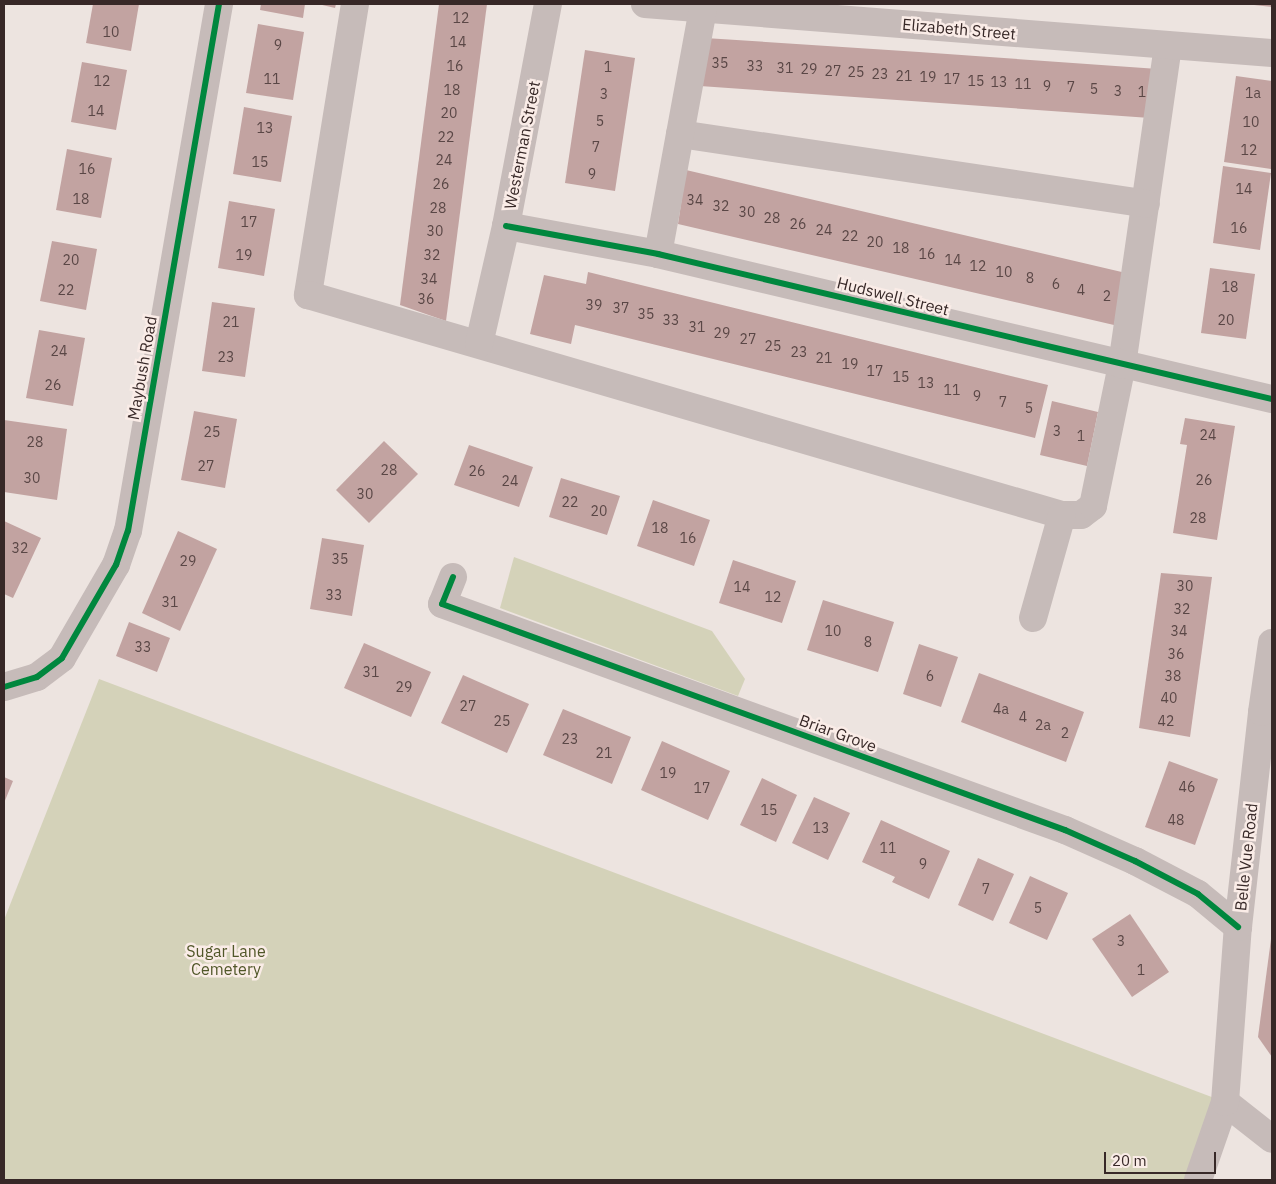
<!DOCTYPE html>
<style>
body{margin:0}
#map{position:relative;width:1276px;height:1184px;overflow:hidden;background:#ede4e0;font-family:"IBM Plex Sans",sans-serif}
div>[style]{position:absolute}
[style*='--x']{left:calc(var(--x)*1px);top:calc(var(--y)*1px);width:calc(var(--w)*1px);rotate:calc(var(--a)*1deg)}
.green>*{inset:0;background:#d4d2b9}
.building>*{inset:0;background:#c2a3a1}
.minor>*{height:28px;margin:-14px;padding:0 14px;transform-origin:14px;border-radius:14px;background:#c6bbb9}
.cycleway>*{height:6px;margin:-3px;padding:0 3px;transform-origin:3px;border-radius:3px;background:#00873e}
span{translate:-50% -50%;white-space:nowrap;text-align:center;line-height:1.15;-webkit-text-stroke:5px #faece7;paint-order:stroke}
.number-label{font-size:14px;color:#5a4746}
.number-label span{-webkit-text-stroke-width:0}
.street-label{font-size:16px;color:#372827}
.park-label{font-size:16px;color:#515729}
.frame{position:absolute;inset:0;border:5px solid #372827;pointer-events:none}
.scale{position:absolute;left:1104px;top:1152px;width:112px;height:22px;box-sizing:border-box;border:2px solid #372827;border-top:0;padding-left:6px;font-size:15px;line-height:18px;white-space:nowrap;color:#372827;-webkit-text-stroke:4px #faece7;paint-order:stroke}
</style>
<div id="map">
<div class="green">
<div style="clip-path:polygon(514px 557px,712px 631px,745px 679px,738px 696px,500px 608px)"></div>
<div style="clip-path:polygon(99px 679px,1225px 1102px,1198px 1180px,4px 1180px,4px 920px)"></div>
</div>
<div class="building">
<div style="clip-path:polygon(93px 4px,139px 4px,131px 51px,86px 43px)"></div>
<div style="clip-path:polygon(261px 4px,305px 4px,303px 18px,260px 10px)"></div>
<div style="clip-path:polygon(318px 4px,336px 4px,335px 8px)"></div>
<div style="clip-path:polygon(439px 4px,487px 4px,446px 321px,400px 305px)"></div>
<div style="clip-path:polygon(1254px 4px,1272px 4px,1272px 7px,1254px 5px)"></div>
<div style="clip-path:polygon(258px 24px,304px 32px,293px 100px,246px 93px)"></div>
<div style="clip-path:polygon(705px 38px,919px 52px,1158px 69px,1150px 118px,700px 86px)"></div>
<div style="clip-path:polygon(585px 50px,635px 58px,615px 191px,565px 183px)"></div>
<div style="clip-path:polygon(82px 62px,127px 70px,116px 130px,71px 122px)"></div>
<div style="clip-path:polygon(1236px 76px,1272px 81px,1271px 169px,1224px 162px)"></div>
<div style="clip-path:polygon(244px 107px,292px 116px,281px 182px,233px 174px)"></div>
<div style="clip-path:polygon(67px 149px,112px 158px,101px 218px,56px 210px)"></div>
<div style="clip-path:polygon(1223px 166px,1271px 173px,1260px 250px,1213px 243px)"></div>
<div style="clip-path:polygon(686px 170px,1126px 273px,1114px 325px,678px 224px)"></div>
<div style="clip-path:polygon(229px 201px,275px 209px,264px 276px,218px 268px)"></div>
<div style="clip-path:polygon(52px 241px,97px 249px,86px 310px,40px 301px)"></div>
<div style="clip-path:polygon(1210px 268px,1255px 274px,1246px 339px,1201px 333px)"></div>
<div style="clip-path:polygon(588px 272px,1048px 385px,1035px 438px,575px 325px,571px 344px,530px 334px,544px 275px,586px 284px)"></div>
<div style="clip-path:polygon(212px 302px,255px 308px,245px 377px,202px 371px)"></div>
<div style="clip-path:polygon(39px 330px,85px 338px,73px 406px,26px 398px)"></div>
<div style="clip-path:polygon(1052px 401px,1098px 412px,1087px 466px,1040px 455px)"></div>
<div style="clip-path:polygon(194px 411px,237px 419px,225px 488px,181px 480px)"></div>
<div style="clip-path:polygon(1185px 418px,1235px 426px,1217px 540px,1173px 533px,1187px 445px,1180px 444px)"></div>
<div style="clip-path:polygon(4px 420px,67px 429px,57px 500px,4px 492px)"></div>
<div style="clip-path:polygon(384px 441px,418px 474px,369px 523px,336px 490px)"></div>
<div style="clip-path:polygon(469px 445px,533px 467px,519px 507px,454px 485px)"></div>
<div style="clip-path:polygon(561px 478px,620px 496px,607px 535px,549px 517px)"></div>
<div style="clip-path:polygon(653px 500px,710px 520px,694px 566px,637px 546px)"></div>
<div style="clip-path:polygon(4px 521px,41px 538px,13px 598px,4px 594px)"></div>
<div style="clip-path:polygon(178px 531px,217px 549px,180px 631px,142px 613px)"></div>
<div style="clip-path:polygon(322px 538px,364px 545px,352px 616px,310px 609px)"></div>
<div style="clip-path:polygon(733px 560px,796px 581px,782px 623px,719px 603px)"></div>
<div style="clip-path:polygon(1161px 573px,1212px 577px,1190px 737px,1139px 728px)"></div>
<div style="clip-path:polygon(823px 600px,894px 622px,878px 672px,807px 650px)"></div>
<div style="clip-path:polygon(129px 622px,170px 638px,157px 672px,116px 656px)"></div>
<div style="clip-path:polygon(364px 643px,431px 672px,411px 717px,344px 688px)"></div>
<div style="clip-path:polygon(919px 644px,958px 657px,941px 707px,903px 694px)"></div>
<div style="clip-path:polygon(979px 673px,1084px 712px,1066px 762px,961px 722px)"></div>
<div style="clip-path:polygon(463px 675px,529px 704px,507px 753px,441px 723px)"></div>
<div style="clip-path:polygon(563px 709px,631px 737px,612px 784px,543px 755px)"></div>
<div style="clip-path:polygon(662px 741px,730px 771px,708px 820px,641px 790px)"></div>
<div style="clip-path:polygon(1169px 761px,1218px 779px,1195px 845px,1145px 827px)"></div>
<div style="clip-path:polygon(4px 777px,13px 781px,4px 803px)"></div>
<div style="clip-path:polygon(762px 778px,797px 795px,776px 842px,740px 825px)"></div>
<div style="clip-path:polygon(814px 797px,850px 813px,828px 860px,792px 843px)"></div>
<div style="clip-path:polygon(881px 820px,950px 851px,929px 899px,892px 882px,895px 877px,862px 862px)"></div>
<div style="clip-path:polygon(978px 858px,1014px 874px,993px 921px,958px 905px)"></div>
<div style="clip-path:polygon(1030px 876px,1068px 893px,1047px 940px,1009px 923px)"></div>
<div style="clip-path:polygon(1130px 914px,1169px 972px,1132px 997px,1092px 939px)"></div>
<div style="clip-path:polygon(1271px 939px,1272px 939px,1272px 1057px,1258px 1037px)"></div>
</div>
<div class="minor">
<div style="--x:355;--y:4;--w:295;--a:99.2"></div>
<div style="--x:308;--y:295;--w:785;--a:16.27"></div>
<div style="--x:1062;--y:515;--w:19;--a:0"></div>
<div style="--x:1081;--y:515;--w:15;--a:-37"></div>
<div style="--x:1093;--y:506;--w:144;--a:-78.4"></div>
<div style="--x:1122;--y:365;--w:323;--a:-81.8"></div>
<div style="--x:645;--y:4;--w:629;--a:4.47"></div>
<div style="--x:680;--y:134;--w:471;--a:8.5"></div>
<div style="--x:506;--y:226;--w:155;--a:10.4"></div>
<div style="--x:658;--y:254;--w:631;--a:13.29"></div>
<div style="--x:658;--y:254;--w:250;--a:-79.6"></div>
<div style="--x:479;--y:344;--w:121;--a:-77.1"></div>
<div style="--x:506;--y:226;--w:226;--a:-79.3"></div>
<div style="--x:453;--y:577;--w:29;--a:112"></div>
<div style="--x:442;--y:604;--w:663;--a:19.94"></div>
<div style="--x:1065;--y:830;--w:77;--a:23.9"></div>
<div style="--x:1135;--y:861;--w:71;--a:27.6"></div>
<div style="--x:1198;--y:894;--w:52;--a:39.5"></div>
<div style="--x:1033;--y:618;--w:107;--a:-74.3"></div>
<div style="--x:4;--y:687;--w:34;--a:-17"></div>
<div style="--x:37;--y:677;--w:31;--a:-37"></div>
<div style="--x:62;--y:658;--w:108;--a:-59.9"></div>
<div style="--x:116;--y:565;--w:36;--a:-71"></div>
<div style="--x:128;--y:531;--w:535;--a:-80.2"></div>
<div style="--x:1225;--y:1102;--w:60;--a:38.2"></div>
<div style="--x:1198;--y:1180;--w:83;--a:-70.9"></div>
<div style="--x:1225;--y:1102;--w:175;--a:-85.8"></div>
<div style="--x:1238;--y:927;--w:216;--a:-83.6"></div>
<div style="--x:1262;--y:712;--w:70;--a:-81.8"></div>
</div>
<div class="cycleway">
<div style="--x:506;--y:226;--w:155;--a:10.4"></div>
<div style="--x:658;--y:254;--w:631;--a:13.29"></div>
<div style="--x:453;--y:577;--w:29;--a:112"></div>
<div style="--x:442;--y:604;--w:663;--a:19.94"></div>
<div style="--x:1065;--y:830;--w:77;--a:23.9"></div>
<div style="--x:1135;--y:861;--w:71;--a:27.6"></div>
<div style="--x:1198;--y:894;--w:52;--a:39.5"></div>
<div style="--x:4;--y:687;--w:34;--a:-17"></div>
<div style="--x:37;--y:677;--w:31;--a:-37"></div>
<div style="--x:62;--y:658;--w:108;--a:-59.9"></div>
<div style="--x:116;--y:565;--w:36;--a:-71"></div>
<div style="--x:128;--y:531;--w:535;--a:-80.2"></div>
</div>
<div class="number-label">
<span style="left:461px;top:18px">12</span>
<span style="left:111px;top:32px">10</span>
<span style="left:458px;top:42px">14</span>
<span style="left:278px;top:45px">9</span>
<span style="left:720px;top:63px">35</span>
<span style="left:455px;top:66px">16</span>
<span style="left:755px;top:66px">33</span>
<span style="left:608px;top:67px">1</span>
<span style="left:785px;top:68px">31</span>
<span style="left:809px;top:69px">29</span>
<span style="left:833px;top:71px">27</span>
<span style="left:856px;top:72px">25</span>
<span style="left:880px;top:74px">23</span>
<span style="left:904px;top:76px">21</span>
<span style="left:928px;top:77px">19</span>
<span style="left:272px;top:79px">11</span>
<span style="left:952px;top:79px">17</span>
<span style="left:102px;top:81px">12</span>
<span style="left:976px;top:81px">15</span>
<span style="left:999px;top:82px">13</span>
<span style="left:1023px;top:84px">11</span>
<span style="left:1047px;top:86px">9</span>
<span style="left:1071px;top:87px">7</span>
<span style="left:1094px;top:89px">5</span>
<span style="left:452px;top:90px">18</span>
<span style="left:1118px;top:91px">3</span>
<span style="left:1142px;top:92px">1</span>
<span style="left:1253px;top:93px">1a</span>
<span style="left:604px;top:94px">3</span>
<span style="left:96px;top:111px">14</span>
<span style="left:449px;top:113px">20</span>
<span style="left:600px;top:121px">5</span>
<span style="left:1251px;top:122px">10</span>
<span style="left:265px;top:128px">13</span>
<span style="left:446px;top:137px">22</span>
<span style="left:596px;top:147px">7</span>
<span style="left:1249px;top:150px">12</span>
<span style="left:444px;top:160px">24</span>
<span style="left:260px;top:162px">15</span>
<span style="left:87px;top:169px">16</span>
<span style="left:592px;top:174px">9</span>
<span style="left:441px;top:184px">26</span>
<span style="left:1244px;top:189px">14</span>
<span style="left:81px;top:199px">18</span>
<span style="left:695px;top:200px">34</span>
<span style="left:721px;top:206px">32</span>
<span style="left:438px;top:208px">28</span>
<span style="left:747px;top:212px">30</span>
<span style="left:772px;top:218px">28</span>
<span style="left:249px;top:222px">17</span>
<span style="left:798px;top:224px">26</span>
<span style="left:1239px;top:228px">16</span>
<span style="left:824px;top:230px">24</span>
<span style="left:435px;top:231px">30</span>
<span style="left:850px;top:236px">22</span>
<span style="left:875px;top:242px">20</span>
<span style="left:901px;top:248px">18</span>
<span style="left:927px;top:254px">16</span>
<span style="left:244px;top:255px">19</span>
<span style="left:432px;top:255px">32</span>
<span style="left:71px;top:260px">20</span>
<span style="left:953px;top:260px">14</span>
<span style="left:978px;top:266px">12</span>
<span style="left:1004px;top:272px">10</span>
<span style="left:1030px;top:278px">8</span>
<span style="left:429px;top:279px">34</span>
<span style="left:1056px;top:284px">6</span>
<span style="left:1230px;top:287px">18</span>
<span style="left:66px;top:290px">22</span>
<span style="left:1081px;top:290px">4</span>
<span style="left:1107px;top:296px">2</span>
<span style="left:426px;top:299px">36</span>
<span style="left:594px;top:305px">39</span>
<span style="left:621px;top:308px">37</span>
<span style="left:646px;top:314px">35</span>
<span style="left:671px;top:320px">33</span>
<span style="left:1226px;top:320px">20</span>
<span style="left:231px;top:322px">21</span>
<span style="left:697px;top:327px">31</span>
<span style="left:722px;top:333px">29</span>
<span style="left:748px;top:339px">27</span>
<span style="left:773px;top:346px">25</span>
<span style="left:59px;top:351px">24</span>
<span style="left:799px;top:352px">23</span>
<span style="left:226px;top:357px">23</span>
<span style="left:824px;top:358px">21</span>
<span style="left:850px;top:364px">19</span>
<span style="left:875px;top:371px">17</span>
<span style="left:901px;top:377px">15</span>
<span style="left:926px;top:383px">13</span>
<span style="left:53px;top:385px">26</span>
<span style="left:952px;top:390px">11</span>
<span style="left:977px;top:396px">9</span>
<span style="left:1003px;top:402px">7</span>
<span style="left:1029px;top:408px">5</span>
<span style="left:1057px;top:431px">3</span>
<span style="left:212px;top:432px">25</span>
<span style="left:1208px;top:435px">24</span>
<span style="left:1081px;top:436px">1</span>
<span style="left:35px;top:442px">28</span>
<span style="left:206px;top:466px">27</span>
<span style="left:389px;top:470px">28</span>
<span style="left:477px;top:471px">26</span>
<span style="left:32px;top:478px">30</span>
<span style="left:1204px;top:480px">26</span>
<span style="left:510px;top:481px">24</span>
<span style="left:365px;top:494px">30</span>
<span style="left:570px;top:502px">22</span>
<span style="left:599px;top:511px">20</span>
<span style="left:1198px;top:518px">28</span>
<span style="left:660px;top:528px">18</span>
<span style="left:688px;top:538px">16</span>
<span style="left:20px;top:548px">32</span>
<span style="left:340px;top:559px">35</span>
<span style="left:188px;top:561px">29</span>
<span style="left:1185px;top:586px">30</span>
<span style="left:742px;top:587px">14</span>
<span style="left:334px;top:595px">33</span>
<span style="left:773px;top:597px">12</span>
<span style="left:170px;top:602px">31</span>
<span style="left:1182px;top:609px">32</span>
<span style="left:833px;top:631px">10</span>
<span style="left:1179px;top:631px">34</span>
<span style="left:868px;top:642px">8</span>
<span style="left:143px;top:647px">33</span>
<span style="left:1176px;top:654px">36</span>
<span style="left:371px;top:672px">31</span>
<span style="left:930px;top:676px">6</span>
<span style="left:1173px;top:676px">38</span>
<span style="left:404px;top:687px">29</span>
<span style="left:1169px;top:698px">40</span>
<span style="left:468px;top:706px">27</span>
<span style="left:1001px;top:709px">4a</span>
<span style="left:1023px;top:717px">4</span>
<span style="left:502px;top:721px">25</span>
<span style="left:1166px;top:721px">42</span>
<span style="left:1043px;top:725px">2a</span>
<span style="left:1065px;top:733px">2</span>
<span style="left:570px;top:739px">23</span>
<span style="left:604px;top:753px">21</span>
<span style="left:668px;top:773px">19</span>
<span style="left:1187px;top:787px">46</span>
<span style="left:702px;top:788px">17</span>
<span style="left:769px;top:810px">15</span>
<span style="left:1176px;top:820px">48</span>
<span style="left:821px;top:828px">13</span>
<span style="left:888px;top:848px">11</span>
<span style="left:923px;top:864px">9</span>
<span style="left:986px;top:889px">7</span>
<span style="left:1038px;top:908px">5</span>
<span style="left:1121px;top:941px">3</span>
<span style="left:1141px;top:970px">1</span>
</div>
<div class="street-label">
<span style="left:959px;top:29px;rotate:5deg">Elizabeth Street</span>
<span style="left:522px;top:145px;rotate:-79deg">Westerman Street</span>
<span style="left:893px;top:296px;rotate:14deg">Hudswell Street</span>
<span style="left:142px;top:368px;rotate:-80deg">Maybush Road</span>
<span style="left:838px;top:733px;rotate:20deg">Briar Grove</span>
<span style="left:1246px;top:857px;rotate:-84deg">Belle Vue Road</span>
</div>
<div class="park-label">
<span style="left:226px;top:960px">Sugar Lane<br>Cemetery</span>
</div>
<div class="frame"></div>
<div class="scale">20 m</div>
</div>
